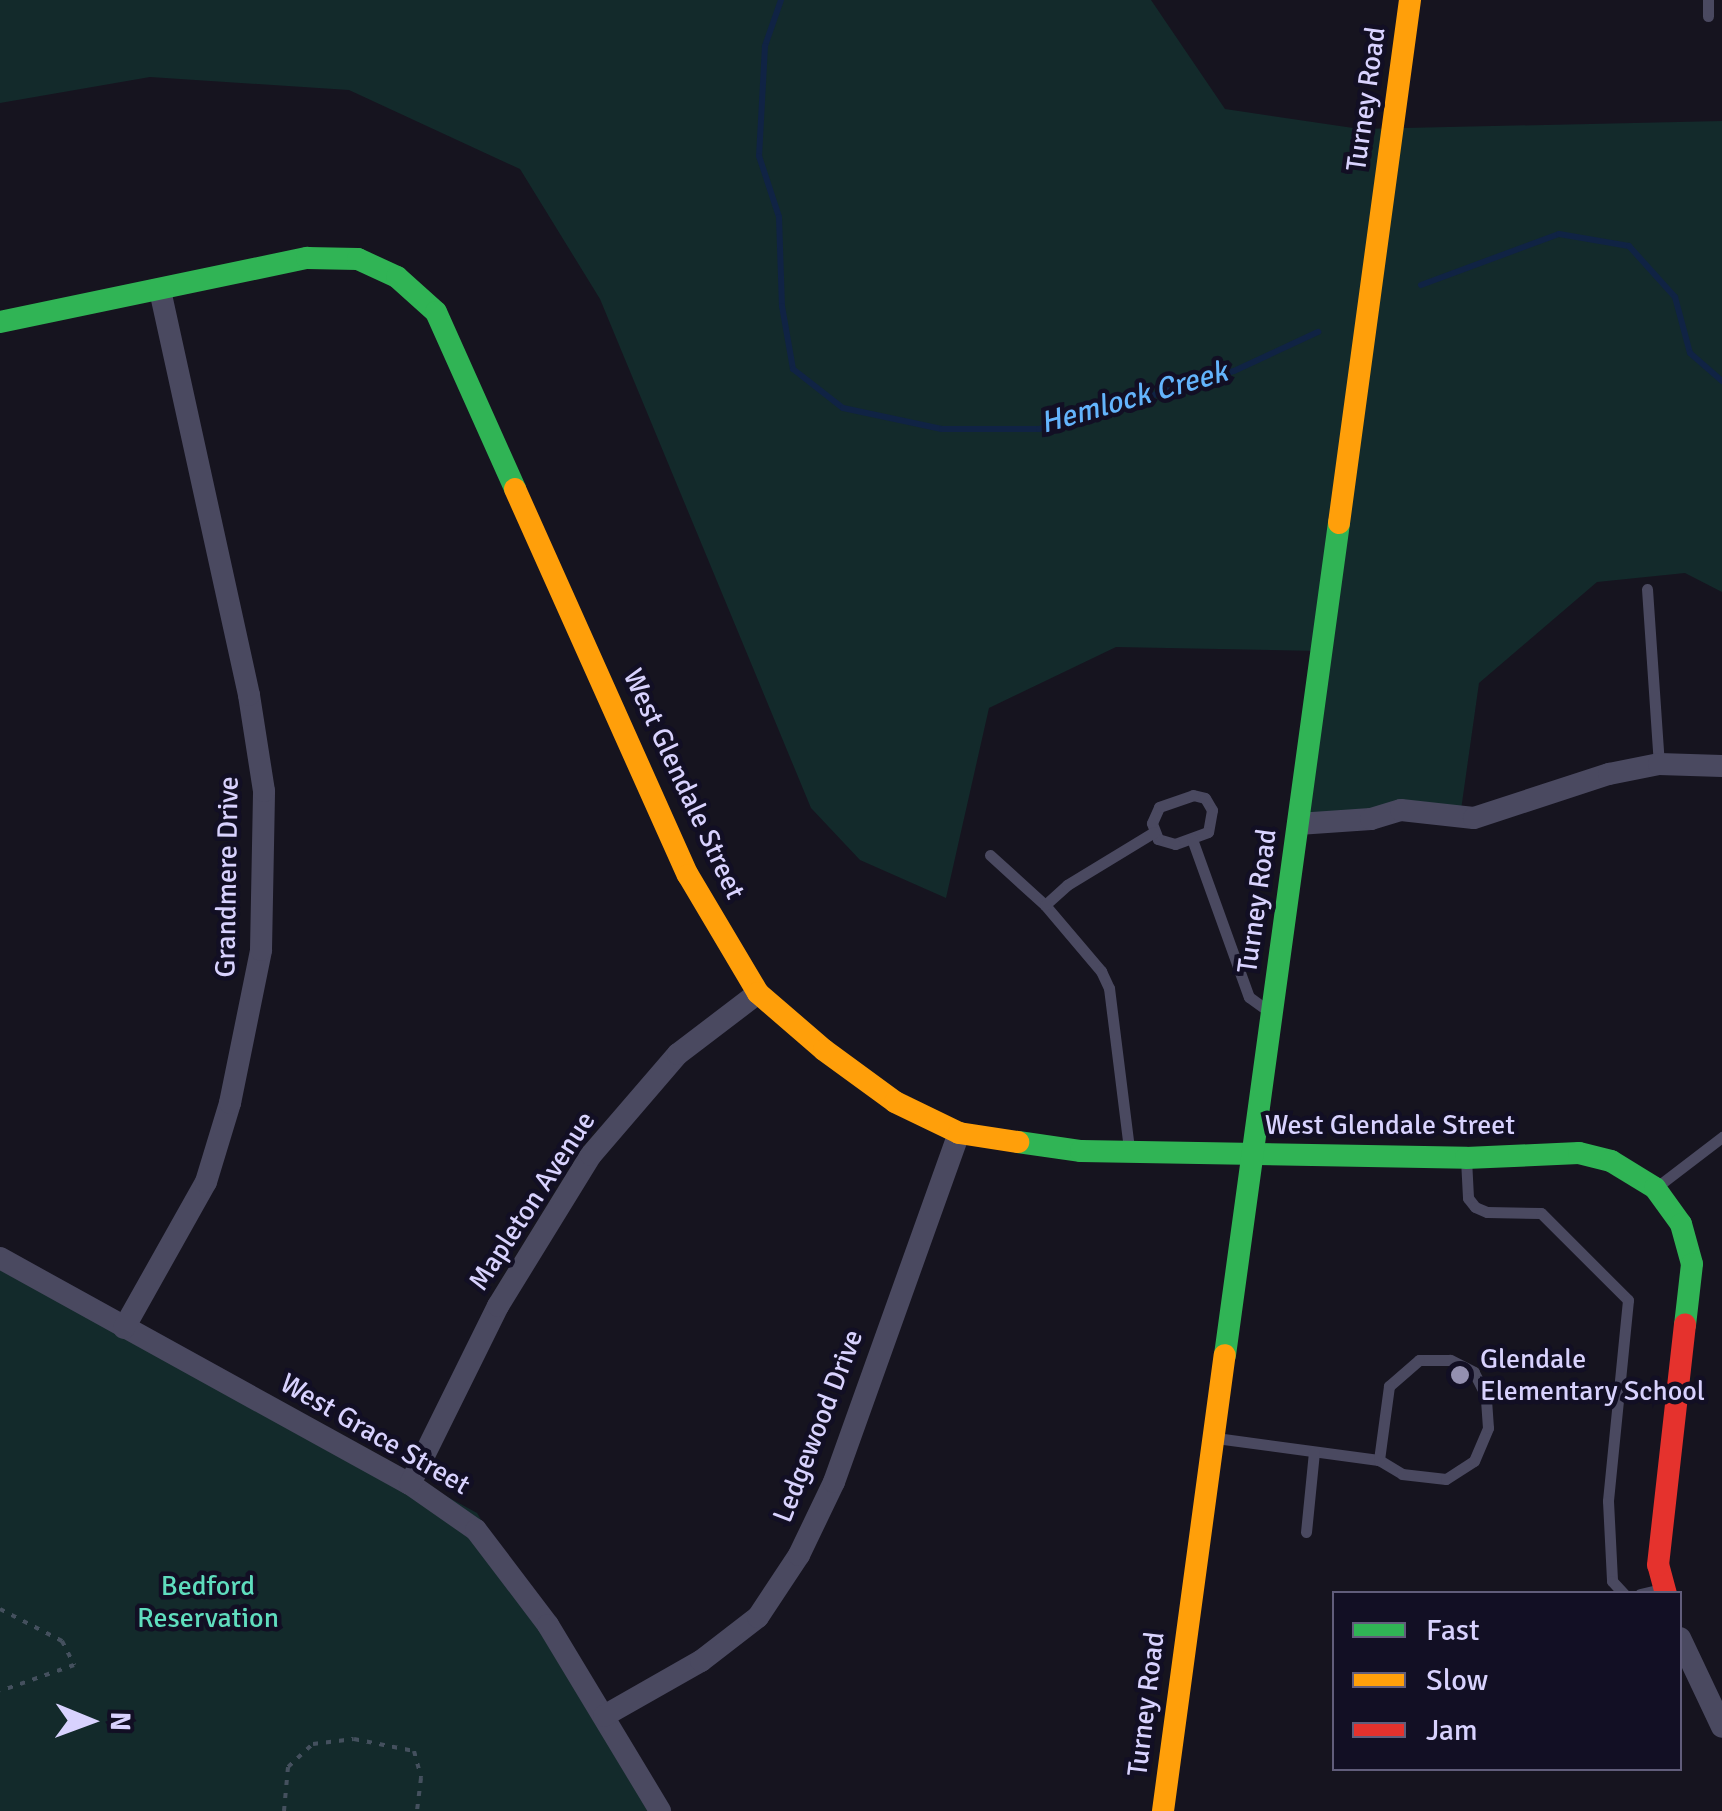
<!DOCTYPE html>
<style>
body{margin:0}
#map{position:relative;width:1722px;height:1811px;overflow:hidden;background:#16141f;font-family:Signika,sans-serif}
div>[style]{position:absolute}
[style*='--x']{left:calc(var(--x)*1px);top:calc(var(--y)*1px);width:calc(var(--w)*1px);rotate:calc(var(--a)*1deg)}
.green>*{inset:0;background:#132a2b}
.stream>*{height:6px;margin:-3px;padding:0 3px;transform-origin:3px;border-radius:3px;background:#102344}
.path>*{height:4px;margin-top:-2px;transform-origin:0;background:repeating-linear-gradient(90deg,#44505e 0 5px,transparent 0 13px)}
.lane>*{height:11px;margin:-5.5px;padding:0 5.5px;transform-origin:5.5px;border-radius:5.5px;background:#4a4960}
.street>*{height:22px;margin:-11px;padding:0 11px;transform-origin:11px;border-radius:11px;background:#4a4960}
.fast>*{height:22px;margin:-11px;padding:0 11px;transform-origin:11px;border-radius:11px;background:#30b455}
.slow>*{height:22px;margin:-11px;padding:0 11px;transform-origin:11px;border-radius:11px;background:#ff9f0a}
.jam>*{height:22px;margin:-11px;padding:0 11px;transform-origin:11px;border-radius:11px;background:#e5322d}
.dots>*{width:28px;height:28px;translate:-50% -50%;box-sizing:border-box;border:5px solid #120f24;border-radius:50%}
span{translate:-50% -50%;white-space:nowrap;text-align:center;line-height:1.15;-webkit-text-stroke:9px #120f24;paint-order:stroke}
.street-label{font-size:28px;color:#d8d2fe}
.poi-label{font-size:28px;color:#d8d2fe}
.left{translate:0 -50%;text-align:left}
.park-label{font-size:28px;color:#5fddbe}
.water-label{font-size:30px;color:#63b4fc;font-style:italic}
.legend{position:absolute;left:1332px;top:1591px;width:350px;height:180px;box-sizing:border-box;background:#120f24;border:2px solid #615d7b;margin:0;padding:12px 18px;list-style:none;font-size:30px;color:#d8d2fe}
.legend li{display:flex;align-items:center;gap:20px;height:50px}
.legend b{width:50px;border:2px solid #615d7b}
.north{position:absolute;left:40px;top:1671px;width:100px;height:100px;-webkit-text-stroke:8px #120f24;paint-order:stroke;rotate:91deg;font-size:28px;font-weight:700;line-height:40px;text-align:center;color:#d8d2fe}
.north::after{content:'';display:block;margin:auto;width:35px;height:45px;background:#d8d2fe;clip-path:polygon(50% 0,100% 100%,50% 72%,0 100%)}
</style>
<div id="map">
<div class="green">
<div style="clip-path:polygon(0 0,1151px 0,1225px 109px,1360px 129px,1722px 121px,1722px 592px,1685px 573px,1597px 582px,1479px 683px,1460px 817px,1298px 824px,1320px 651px,1116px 647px,989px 708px,946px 898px,860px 860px,811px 808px,600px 299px,520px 169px,349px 90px,150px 77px,0 103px)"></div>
<div style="clip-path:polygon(0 1253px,477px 1513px,658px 1811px,0 1811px)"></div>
</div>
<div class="stream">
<div style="--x:781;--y:0;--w:49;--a:109.2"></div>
<div style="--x:765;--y:46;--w:110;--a:93.1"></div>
<div style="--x:759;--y:156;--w:64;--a:71.8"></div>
<div style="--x:779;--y:217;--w:89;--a:88.1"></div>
<div style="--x:782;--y:306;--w:64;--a:80.1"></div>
<div style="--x:793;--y:369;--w:63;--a:38"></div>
<div style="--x:843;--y:408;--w:101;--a:12"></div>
<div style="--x:942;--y:429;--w:97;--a:0"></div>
<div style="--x:1039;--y:429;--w:203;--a:-16.6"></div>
<div style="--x:1234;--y:371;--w:93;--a:-24.9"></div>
<div style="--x:1421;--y:285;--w:147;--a:-20.3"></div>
<div style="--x:1559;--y:234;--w:71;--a:9.7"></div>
<div style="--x:1629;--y:246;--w:69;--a:48"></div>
<div style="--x:1675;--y:297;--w:58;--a:75"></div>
<div style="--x:1690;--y:353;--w:43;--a:41.2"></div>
</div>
<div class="path">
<div style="--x:0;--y:1609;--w:70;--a:27.3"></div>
<div style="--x:62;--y:1641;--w:27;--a:63"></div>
<div style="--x:74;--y:1665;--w:78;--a:160.6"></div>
<div style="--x:284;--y:1811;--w:44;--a:-84.8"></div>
<div style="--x:288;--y:1767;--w:34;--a:-43"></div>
<div style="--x:313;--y:1744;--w:41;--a:-7"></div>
<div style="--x:354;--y:1739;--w:61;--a:11.3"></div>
<div style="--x:414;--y:1751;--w:28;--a:75"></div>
<div style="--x:421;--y:1778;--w:33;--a:97"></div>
</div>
<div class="lane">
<div style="--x:1708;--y:16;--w:16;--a:-90"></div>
<div style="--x:1647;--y:589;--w:175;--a:86.1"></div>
<div style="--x:1193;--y:795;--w:12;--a:14"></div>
<div style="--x:1205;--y:798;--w:14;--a:60"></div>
<div style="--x:1212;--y:810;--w:22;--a:100"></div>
<div style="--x:1208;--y:832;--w:35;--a:160"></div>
<div style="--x:1175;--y:844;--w:18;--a:-164"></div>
<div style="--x:1158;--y:839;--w:17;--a:-111"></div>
<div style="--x:1152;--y:823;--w:17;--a:-66"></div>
<div style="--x:1159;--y:807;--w:36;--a:-19"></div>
<div style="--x:1192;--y:839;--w:168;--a:70.2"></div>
<div style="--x:1249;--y:997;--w:24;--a:36"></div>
<div style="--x:990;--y:855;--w:74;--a:42.3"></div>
<div style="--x:1045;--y:905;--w:87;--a:49.7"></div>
<div style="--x:1101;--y:971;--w:19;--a:65"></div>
<div style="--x:1109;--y:988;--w:161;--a:82.9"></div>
<div style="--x:1045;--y:905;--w:30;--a:-42"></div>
<div style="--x:1067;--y:885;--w:102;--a:-31.3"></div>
<div style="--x:1466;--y:1159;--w:39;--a:87"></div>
<div style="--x:1468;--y:1198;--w:11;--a:52"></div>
<div style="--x:1475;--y:1207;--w:13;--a:23"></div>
<div style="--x:1487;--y:1212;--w:54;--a:1.1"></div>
<div style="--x:1541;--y:1213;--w:123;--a:45"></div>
<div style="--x:1628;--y:1300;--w:202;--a:95.7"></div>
<div style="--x:1608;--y:1501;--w:80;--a:87.1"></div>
<div style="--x:1612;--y:1581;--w:18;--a:47"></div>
<div style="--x:1658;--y:1186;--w:81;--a:-37.4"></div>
<div style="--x:1216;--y:1438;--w:164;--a:7.7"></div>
<div style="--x:1379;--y:1460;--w:27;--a:31"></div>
<div style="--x:1402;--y:1474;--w:44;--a:6.5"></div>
<div style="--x:1446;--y:1479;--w:33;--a:-33"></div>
<div style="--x:1474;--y:1461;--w:36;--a:-67"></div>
<div style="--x:1488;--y:1428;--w:32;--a:-94"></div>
<div style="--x:1486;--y:1396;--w:27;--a:-117"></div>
<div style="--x:1474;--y:1372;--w:27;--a:-153"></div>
<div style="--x:1450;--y:1360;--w:31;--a:180"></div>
<div style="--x:1419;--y:1360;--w:40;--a:139"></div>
<div style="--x:1389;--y:1386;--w:75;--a:97.7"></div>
<div style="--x:1306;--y:1532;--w:80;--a:-84.3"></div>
<div style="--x:1640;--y:1594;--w:22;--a:-13"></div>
</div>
<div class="street">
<div style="--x:1298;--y:824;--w:73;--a:-3.9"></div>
<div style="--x:1371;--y:819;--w:31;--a:-17"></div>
<div style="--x:1401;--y:810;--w:73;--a:6.3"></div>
<div style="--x:1474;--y:818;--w:142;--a:-18.1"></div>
<div style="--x:1609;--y:774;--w:51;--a:-11.3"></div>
<div style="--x:1659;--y:764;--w:63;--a:1.8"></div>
<div style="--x:0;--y:1258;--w:468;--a:28.9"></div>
<div style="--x:410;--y:1484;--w:80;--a:34.9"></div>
<div style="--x:476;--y:1530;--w:119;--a:52.8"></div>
<div style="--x:548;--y:1625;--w:217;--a:58.9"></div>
<div style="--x:124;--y:1328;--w:167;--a:-60.7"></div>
<div style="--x:206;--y:1182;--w:83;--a:-73.1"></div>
<div style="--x:230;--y:1103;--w:156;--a:-78.5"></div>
<div style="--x:261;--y:950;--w:159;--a:-88.9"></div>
<div style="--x:264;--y:791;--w:97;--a:-98.9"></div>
<div style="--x:249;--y:695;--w:415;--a:-102.4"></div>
<div style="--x:410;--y:1484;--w:199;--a:-63.7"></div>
<div style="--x:498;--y:1306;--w:177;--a:-58.4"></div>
<div style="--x:591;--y:1155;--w:133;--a:-49.3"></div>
<div style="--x:678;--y:1054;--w:101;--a:-37.3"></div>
<div style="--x:1680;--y:1638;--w:98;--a:64.7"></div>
<div style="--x:604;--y:1716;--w:112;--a:-29.6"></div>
<div style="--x:701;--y:1661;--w:72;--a:-37.7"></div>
<div style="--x:758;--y:1617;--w:74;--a:-56.5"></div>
<div style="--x:799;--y:1555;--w:81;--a:-64.4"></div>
<div style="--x:834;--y:1482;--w:371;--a:-70.3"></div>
</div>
<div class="fast">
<div style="--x:0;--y:322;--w:314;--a:-11.8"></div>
<div style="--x:307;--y:258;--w:51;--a:1.1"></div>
<div style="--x:358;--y:259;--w:43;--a:24.8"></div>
<div style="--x:397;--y:277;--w:52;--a:41.9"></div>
<div style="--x:436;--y:312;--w:194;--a:65.9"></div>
<div style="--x:1018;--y:1142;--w:64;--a:8.1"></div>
<div style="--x:1081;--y:1151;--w:385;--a:1"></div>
<div style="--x:1466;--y:1158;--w:113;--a:-2.5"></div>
<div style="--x:1579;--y:1153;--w:33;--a:14"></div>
<div style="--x:1611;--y:1161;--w:52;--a:31.5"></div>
<div style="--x:1655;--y:1188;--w:44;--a:54.2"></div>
<div style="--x:1681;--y:1224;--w:41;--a:74.6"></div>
<div style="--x:1692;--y:1264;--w:61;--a:96.5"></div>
<div style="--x:1225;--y:1355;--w:840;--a:-82.2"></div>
</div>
<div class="slow">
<div style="--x:515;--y:489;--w:423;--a:65.9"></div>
<div style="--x:688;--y:875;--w:137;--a:59.3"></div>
<div style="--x:758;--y:993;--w:87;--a:40.8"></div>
<div style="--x:824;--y:1050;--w:88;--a:36.2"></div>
<div style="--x:895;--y:1102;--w:71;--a:25.8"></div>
<div style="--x:959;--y:1133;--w:60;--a:8.7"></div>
<div style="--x:1339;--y:523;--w:528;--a:-82.27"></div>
<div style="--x:1163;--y:1811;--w:460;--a:-82.3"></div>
</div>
<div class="jam">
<div style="--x:1666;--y:1594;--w:30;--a:-105"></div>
<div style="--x:1658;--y:1565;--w:242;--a:-83.6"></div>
</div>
<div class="dots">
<div style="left:1460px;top:1375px;background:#9490b0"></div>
</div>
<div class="street-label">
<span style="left:1366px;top:99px;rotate:-82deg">Turney Road</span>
<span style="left:684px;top:784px;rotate:65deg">West Glendale Street</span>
<span style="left:227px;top:877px;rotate:-89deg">Grandmere Drive</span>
<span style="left:1257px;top:901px;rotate:-82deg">Turney Road</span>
<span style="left:1390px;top:1125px">West Glendale Street</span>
<span style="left:532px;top:1201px;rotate:-57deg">Mapleton Avenue</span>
<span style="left:818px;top:1426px;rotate:-69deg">Ledgewood Drive</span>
<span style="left:375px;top:1434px;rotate:30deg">West Grace Street</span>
<span style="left:1146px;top:1704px;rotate:-83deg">Turney Road</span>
</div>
<div class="poi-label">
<span class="left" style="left:1480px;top:1375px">Glendale<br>Elementary School</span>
</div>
<div class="park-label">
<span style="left:208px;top:1602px">Bedford<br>Reservation</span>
</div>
<div class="water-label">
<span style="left:1134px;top:398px;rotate:-16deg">Hemlock Creek</span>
</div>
<ul class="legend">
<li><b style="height:12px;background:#30b455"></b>Fast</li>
<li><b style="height:12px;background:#ff9f0a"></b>Slow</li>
<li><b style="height:12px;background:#e5322d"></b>Jam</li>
</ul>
<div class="north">N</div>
</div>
